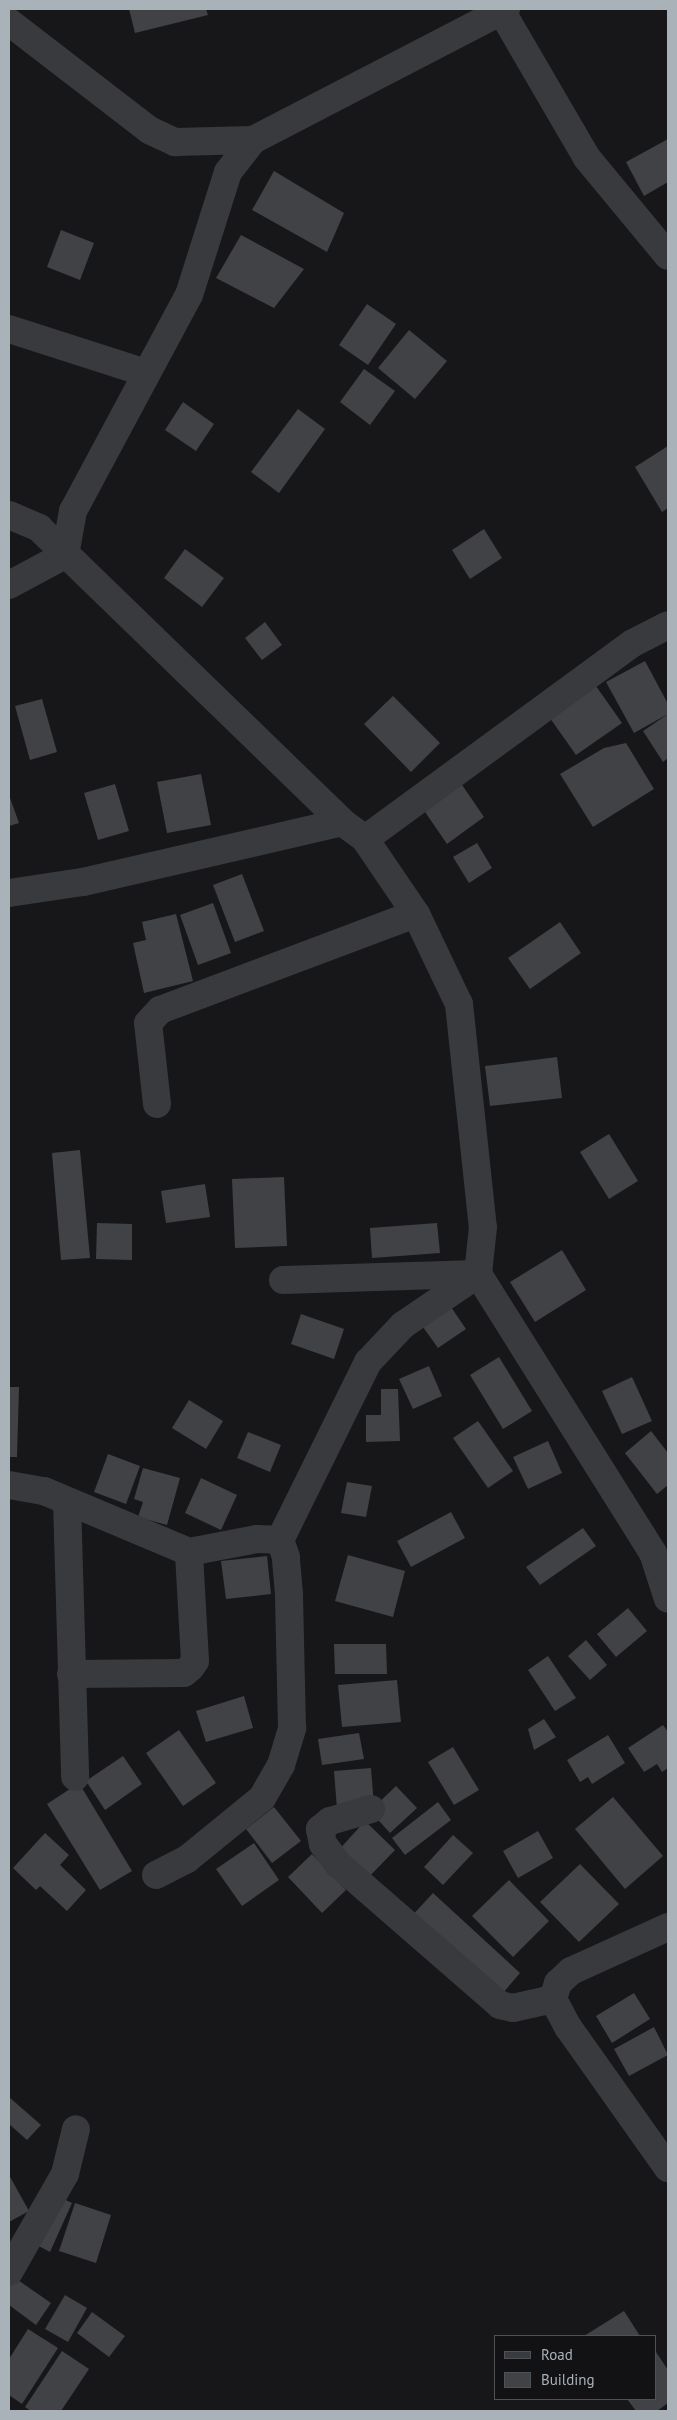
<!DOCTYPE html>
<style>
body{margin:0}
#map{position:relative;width:677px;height:2420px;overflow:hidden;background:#171719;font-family:"PT Sans",sans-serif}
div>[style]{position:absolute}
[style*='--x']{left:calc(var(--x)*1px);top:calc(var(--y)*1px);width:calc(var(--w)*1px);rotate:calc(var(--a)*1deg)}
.building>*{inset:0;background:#414246}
.minor>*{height:28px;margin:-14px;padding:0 14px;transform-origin:14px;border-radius:14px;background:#383a3e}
span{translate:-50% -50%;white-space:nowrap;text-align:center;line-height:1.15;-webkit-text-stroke:4px #121214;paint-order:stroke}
.frame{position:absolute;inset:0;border:10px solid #a9b1b9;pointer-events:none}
.legend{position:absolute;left:494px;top:2335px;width:162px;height:65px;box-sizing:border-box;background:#121214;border:1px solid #4e5256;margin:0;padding:6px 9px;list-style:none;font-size:15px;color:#a9b1b9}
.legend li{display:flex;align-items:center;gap:10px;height:25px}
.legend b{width:25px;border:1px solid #4e5256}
</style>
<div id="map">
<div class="building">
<div style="clip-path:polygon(129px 9px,206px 9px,208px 15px,135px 33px)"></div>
<div style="clip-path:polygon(668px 139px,668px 182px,644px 196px,626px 162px)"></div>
<div style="clip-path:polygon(274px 171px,344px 213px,327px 252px,252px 210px)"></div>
<div style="clip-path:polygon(61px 230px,94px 243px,80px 280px,47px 267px)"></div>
<div style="clip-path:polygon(241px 235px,304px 269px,274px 308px,216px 278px)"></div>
<div style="clip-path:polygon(367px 304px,396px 324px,368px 365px,339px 345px)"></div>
<div style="clip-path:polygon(409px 330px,447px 361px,415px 399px,378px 368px)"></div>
<div style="clip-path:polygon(364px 369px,395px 391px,370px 425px,340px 402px)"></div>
<div style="clip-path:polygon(183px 402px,214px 424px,196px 451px,165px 430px)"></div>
<div style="clip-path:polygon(298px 409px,325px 429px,279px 493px,251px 472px)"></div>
<div style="clip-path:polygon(668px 446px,668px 508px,662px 512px,635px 467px)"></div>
<div style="clip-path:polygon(484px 529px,502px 558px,470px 579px,452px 550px)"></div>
<div style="clip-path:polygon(185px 549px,224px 578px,202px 607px,164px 578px)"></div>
<div style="clip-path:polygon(265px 622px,282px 645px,262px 660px,245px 638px)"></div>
<div style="clip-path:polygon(645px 661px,668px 704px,668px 714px,634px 733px,606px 682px)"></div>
<div style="clip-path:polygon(591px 679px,622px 723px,576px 755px,545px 711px)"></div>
<div style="clip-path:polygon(393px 696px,440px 743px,411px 772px,364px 724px)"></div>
<div style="clip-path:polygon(42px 699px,57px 752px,30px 760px,15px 706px)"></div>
<div style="clip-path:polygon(668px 714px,668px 758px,663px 762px,643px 731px)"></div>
<div style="clip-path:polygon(626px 743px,654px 789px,593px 827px,560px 774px,604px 748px)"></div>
<div style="clip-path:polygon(201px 774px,211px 825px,167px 833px,157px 782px)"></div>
<div style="clip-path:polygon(458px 779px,484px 817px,447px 844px,421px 806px)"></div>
<div style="clip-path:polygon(115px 784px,129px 831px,98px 840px,84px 793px)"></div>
<div style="clip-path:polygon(9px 795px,19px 823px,9px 826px)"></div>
<div style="clip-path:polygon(477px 843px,492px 868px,469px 883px,453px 857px)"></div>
<div style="clip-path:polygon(242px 874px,264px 931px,235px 942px,213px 885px)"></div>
<div style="clip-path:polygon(213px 903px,231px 953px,198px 965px,180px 915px)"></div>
<div style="clip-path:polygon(176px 914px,193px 981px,144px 993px,133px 943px,146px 940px,142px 922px)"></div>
<div style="clip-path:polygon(560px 922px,581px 953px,530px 989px,508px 958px)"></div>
<div style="clip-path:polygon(557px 1057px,562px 1098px,490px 1106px,485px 1066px)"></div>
<div style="clip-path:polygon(609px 1134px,638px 1181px,609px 1199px,580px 1152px)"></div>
<div style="clip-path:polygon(80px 1150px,90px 1258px,61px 1260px,52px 1153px)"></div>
<div style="clip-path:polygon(284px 1177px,287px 1246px,235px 1248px,232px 1179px)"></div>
<div style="clip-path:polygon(205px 1184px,210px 1217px,166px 1223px,161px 1191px)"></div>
<div style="clip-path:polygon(97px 1223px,132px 1224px,132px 1260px,96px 1259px)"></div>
<div style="clip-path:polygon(437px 1223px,440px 1253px,372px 1258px,370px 1228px)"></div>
<div style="clip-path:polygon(562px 1250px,586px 1290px,535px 1322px,510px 1282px)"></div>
<div style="clip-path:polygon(451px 1307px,466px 1329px,438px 1348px,423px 1327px)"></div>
<div style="clip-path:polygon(301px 1314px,344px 1329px,334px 1359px,291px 1344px)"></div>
<div style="clip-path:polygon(499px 1357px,532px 1411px,503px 1429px,470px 1375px)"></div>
<div style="clip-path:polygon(429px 1366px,442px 1396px,413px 1409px,399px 1379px)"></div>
<div style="clip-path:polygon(632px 1377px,652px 1421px,622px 1434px,602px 1391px)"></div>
<div style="clip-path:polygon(9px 1387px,19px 1387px,17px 1457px,9px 1457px)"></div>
<div style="clip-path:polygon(381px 1389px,398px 1389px,400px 1441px,366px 1442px,366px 1415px,381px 1415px)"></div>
<div style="clip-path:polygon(189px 1400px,223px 1421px,206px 1449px,172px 1428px)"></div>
<div style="clip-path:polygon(478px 1421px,513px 1471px,488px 1488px,453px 1438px)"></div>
<div style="clip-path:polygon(651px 1431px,668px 1453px,668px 1485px,657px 1494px,625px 1453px)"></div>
<div style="clip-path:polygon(248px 1432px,281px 1445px,270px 1472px,237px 1458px)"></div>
<div style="clip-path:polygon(548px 1441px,562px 1473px,528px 1489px,513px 1457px)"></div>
<div style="clip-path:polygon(108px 1454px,140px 1466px,126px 1504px,94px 1492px)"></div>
<div style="clip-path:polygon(143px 1468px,180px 1478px,167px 1525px,138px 1517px,143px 1502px,134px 1499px)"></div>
<div style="clip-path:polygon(201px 1478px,237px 1495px,221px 1530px,185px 1513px)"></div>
<div style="clip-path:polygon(347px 1482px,372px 1486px,366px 1517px,341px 1513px)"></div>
<div style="clip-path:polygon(451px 1512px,465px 1538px,411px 1567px,397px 1541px)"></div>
<div style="clip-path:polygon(583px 1528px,596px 1546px,540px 1585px,526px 1567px)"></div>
<div style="clip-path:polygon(348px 1555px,405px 1571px,393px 1617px,335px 1601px)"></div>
<div style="clip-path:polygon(267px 1556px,271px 1594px,226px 1599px,221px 1561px)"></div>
<div style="clip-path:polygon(628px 1608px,647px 1631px,616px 1657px,597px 1634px)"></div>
<div style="clip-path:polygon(586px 1640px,607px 1665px,590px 1680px,568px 1656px)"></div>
<div style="clip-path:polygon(334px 1644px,386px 1644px,387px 1674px,335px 1674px)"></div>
<div style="clip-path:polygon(548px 1656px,576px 1698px,555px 1711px,528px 1670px)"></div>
<div style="clip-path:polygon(397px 1680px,401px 1722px,342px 1727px,338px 1685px)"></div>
<div style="clip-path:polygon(244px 1696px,253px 1728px,206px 1742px,196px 1711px)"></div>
<div style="clip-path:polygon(544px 1719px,556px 1737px,534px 1750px,528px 1729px)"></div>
<div style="clip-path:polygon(663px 1725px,668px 1732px,668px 1768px,662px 1772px,657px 1764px,644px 1772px,628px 1748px)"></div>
<div style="clip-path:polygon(179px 1730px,216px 1783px,183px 1806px,146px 1753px)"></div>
<div style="clip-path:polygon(359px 1733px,364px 1759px,322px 1765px,318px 1739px)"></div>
<div style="clip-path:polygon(608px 1735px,625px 1763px,592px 1784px,588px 1777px,580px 1782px,567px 1760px)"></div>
<div style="clip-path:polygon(453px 1747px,479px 1790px,454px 1805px,428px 1762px)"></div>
<div style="clip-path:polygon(123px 1756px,142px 1784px,105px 1810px,86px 1781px)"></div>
<div style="clip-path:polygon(371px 1768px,374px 1806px,337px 1809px,334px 1771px)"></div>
<div style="clip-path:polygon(79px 1783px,132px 1871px,100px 1890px,47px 1804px)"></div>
<div style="clip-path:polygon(396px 1786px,417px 1808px,390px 1833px,370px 1811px)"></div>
<div style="clip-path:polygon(613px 1797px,663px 1856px,625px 1889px,575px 1829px)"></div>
<div style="clip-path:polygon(438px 1802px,451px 1820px,405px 1855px,392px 1838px)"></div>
<div style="clip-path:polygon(274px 1807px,301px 1841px,272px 1863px,246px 1829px)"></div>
<div style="clip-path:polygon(365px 1821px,395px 1850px,365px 1881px,336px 1853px)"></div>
<div style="clip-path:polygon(538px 1831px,553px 1858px,518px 1878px,503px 1851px)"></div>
<div style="clip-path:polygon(45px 1833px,69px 1855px,60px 1865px,86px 1890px,67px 1911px,40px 1886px,36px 1890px,13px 1868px)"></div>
<div style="clip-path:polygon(453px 1835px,473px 1853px,443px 1885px,424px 1867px)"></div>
<div style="clip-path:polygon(254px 1843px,279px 1880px,242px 1906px,216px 1869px)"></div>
<div style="clip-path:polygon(312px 1854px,346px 1890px,322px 1913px,288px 1877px)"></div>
<div style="clip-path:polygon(580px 1864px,619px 1904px,579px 1942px,540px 1902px)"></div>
<div style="clip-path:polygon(509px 1880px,549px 1921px,513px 1957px,472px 1916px)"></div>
<div style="clip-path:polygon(433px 1893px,520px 1973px,497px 2000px,409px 1919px)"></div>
<div style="clip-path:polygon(634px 1993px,650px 2019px,612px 2043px,596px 2016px)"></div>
<div style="clip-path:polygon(654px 2027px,668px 2055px,629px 2076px,614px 2049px)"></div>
<div style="clip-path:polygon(9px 2097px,41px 2125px,27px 2140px,9px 2124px)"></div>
<div style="clip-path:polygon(9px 2175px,29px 2211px,9px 2222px)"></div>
<div style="clip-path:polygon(57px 2196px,72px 2203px,50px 2252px,35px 2244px)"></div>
<div style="clip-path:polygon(75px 2203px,111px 2215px,96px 2263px,59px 2251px)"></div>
<div style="clip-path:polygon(15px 2278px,51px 2303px,36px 2325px,9px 2305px,9px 2287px)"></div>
<div style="clip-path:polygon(65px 2295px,87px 2308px,68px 2342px,45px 2329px)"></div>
<div style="clip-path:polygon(624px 2311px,640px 2336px,584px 2336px)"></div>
<div style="clip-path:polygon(92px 2312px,125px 2336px,109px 2357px,77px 2333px)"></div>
<div style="clip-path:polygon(28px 2329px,58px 2348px,22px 2404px,9px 2395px,9px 2359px)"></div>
<div style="clip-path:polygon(62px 2351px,89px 2369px,61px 2411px,31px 2411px,25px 2407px)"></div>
<div style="clip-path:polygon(656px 2352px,668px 2370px,668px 2403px,657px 2411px,636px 2411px,627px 2399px,656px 2399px)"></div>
</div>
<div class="minor">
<div style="--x:502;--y:12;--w:169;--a:59.8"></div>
<div style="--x:587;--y:158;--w:127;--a:50.4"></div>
<div style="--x:9;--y:22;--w:177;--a:37.6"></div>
<div style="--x:149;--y:130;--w:29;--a:25"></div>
<div style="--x:175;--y:142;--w:78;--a:-1.5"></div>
<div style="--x:9;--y:329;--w:144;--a:17.8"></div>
<div style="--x:9;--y:515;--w:33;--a:23"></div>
<div style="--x:39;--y:528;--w:422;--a:44.1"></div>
<div style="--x:342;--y:822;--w:29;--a:36"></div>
<div style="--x:365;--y:839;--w:91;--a:55.8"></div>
<div style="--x:416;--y:914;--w:100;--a:64.5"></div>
<div style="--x:459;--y:1004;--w:224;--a:83.9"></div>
<div style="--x:483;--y:1227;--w:47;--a:96.1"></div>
<div style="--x:478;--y:1274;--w:329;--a:57.9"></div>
<div style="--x:653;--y:1553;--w:48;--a:71.9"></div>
<div style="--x:65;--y:555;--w:45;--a:-79.7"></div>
<div style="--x:73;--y:511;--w:245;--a:-61.8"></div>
<div style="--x:189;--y:295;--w:129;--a:-72.4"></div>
<div style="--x:228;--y:172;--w:41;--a:-52"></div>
<div style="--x:253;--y:140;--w:285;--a:-27.4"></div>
<div style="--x:9;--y:585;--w:64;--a:-28.2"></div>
<div style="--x:365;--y:839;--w:332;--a:-36.2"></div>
<div style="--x:633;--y:643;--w:39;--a:-27"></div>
<div style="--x:9;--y:893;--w:75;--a:-8.5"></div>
<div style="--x:83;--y:882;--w:266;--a:-13"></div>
<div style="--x:157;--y:1104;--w:81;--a:-96.3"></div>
<div style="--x:148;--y:1023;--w:18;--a:-47"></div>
<div style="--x:160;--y:1010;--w:273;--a:-20.6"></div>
<div style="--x:283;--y:1280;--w:195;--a:-1.8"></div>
<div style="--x:9;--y:1485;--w:36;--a:10"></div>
<div style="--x:44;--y:1491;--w:157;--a:22.8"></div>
<div style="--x:189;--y:1552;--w:69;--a:-10.8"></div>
<div style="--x:257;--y:1539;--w:23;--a:2"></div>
<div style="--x:280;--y:1540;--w:199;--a:-63.7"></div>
<div style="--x:368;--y:1362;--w:51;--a:-46.6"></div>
<div style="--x:403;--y:1325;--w:91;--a:-34.2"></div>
<div style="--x:67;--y:1502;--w:275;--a:88.3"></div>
<div style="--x:71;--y:1674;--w:113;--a:-0.5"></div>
<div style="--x:184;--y:1673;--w:9;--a:-41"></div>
<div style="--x:191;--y:1667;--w:7;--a:-56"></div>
<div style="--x:195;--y:1661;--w:109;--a:-93.2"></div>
<div style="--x:371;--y:1809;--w:43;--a:163.7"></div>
<div style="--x:330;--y:1821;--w:13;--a:141"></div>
<div style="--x:320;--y:1829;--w:15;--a:79"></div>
<div style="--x:323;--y:1844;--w:26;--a:53"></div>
<div style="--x:339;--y:1865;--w:213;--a:41"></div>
<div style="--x:500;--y:2005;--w:13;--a:13"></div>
<div style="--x:513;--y:2008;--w:41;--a:-12.7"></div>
<div style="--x:156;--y:1875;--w:34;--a:-27"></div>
<div style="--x:186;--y:1860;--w:98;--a:-39.2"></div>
<div style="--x:262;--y:1798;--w:38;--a:-60"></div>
<div style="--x:281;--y:1765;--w:39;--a:-73"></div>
<div style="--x:292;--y:1728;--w:134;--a:-91.3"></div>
<div style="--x:289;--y:1594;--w:37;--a:-95"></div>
<div style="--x:286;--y:1557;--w:18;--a:-109"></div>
<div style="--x:668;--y:1927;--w:107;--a:155.6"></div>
<div style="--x:571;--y:1971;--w:18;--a:137"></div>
<div style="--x:558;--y:1983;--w:17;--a:107"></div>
<div style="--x:553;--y:1999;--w:32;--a:62"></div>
<div style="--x:568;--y:2027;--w:173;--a:54.7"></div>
<div style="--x:9;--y:2272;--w:113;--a:-60.3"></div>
<div style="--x:65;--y:2174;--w:46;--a:-76.3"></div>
</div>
<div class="frame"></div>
<ul class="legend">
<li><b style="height:6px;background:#383a3e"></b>Road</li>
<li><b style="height:14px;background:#414246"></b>Building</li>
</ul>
</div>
